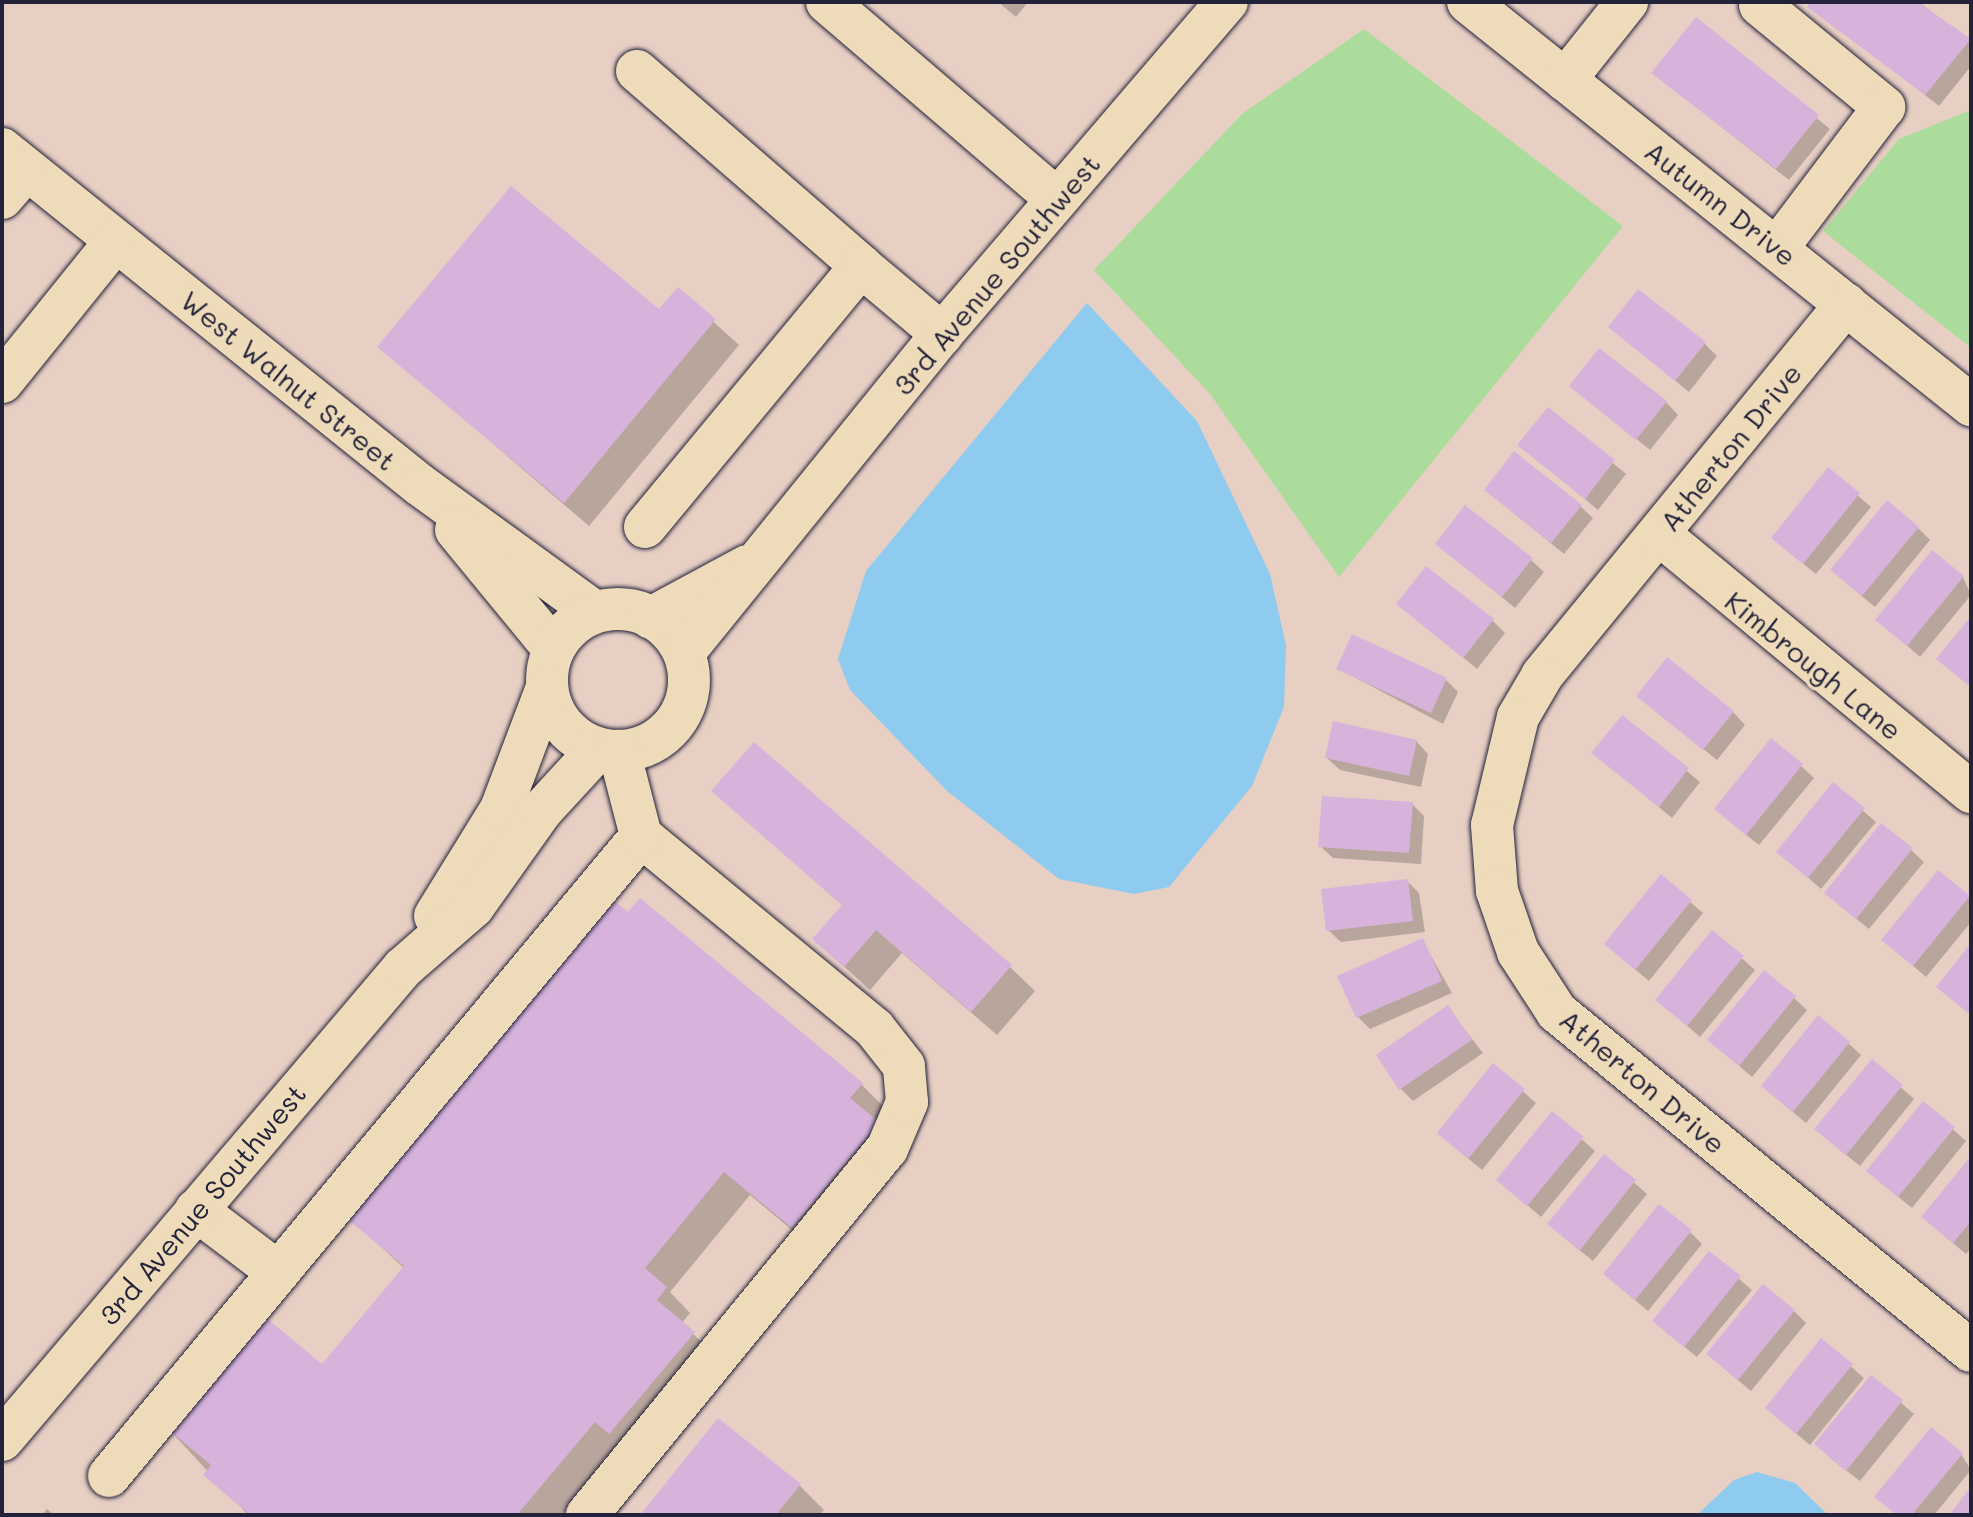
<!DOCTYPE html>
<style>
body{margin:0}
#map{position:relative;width:1973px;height:1517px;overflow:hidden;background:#e7cfc4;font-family:Mali,sans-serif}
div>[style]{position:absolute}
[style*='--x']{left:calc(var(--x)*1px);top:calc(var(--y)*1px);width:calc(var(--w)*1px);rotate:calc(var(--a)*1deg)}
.green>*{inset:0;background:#abdc9c}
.water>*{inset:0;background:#8fcbef}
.shadow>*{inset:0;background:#0003}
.building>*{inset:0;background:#d7b3dc}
.roads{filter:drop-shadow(0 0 2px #22223b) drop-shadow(0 0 2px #22223b)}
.minor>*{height:42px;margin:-21px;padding:0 21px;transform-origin:21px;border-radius:21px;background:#eedbb9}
.minor>.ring{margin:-21px;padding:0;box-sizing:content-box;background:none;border:42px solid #eedbb9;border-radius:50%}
span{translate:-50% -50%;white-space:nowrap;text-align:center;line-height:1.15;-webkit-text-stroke:7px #eedbb9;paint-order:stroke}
.street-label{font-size:28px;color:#22223b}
.frame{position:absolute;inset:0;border:4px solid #22223b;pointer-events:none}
</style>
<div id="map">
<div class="green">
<div style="clip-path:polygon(1364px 29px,1623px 226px,1339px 577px,1210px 394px,1094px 270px,1242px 114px)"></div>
<div style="clip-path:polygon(1971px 110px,1971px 348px,1823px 231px,1899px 139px)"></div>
</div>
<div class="water">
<div style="clip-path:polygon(1087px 303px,1197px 421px,1270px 574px,1286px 645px,1284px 707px,1252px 786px,1169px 887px,1134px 894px,1059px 879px,947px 791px,850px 690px,838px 659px,866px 571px)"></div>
<div style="clip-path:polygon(1757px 1472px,1795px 1483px,1828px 1515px,1697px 1515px,1734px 1480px)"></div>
</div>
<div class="shadow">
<div style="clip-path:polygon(998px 2px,1028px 2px,1016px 17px)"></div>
<div style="clip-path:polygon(1807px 2px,1919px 2px,1971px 42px,1971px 66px,1939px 106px)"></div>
<div style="clip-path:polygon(1696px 20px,1830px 129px,1789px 180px,1653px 73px)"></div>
<div style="clip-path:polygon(678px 290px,739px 345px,589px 526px,380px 347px,660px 311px)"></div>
<div style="clip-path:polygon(1610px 327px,1705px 344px,1717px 356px,1689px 392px)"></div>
<div style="clip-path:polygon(1571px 386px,1666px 402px,1678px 415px,1650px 450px)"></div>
<div style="clip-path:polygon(1548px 409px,1626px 474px,1598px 510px,1520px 445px)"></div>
<div style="clip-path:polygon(1828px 470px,1871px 507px,1816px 574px,1786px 550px)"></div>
<div style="clip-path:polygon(1486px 490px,1580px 506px,1593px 518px,1564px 554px)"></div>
<div style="clip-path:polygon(1918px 528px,1930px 540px,1875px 607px,1845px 582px)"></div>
<div style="clip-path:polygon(1437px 544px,1531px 560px,1544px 572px,1515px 608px)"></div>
<div style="clip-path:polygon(1963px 577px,1971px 595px,1920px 657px,1878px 620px)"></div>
<div style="clip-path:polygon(1398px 604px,1493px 621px,1505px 633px,1477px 669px)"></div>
<div style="clip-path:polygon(1339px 669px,1446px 680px,1458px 692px,1443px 724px)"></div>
<div style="clip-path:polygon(1638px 696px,1733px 712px,1745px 725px,1717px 760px)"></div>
<div style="clip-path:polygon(1622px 717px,1700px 782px,1672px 818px,1594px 753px)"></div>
<div style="clip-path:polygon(1416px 741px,1428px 754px,1421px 787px,1340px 770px,1327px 758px)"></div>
<div style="clip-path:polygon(1801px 766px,1814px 778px,1759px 845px,1729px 821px)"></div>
<div style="clip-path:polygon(1833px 785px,1876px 822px,1821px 889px,1779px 852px)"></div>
<div style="clip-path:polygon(714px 791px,1010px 967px,1035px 991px,997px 1035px,902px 953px,870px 990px,814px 939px,843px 906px)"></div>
<div style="clip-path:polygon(1412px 804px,1424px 816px,1421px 864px,1333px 858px,1320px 846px)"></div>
<div style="clip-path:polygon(1911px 850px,1924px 862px,1869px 929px,1839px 905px)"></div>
<div style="clip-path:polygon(1938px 873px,1971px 900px,1971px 922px,1926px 977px,1883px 940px)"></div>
<div style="clip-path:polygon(1661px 877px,1703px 913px,1649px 981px,1619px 956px)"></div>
<div style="clip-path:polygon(1407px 881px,1419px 893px,1425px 932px,1341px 942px,1328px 930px)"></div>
<div style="clip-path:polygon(1713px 933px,1755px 970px,1700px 1037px,1658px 1000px)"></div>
<div style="clip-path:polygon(1422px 940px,1452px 993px,1370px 1029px,1358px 1017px)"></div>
<div style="clip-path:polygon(1794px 998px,1807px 1010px,1752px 1077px,1709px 1040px)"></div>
<div style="clip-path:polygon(1448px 1008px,1483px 1053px,1413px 1101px,1401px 1089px)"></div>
<div style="clip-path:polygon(1848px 1043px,1861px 1055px,1806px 1123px,1776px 1098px)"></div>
<div style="clip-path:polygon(1872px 1062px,1914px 1099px,1860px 1166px,1829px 1141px)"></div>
<div style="clip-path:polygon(1494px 1066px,1536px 1103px,1482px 1170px,1452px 1145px)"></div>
<div style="clip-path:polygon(861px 1084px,886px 1109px,875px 1122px,902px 1148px,817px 1251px,750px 1195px,670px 1292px,690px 1313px,682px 1323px,718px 1358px,620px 1445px,562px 1515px,248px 1515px,165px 1425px,322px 1367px,404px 1268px,344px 1213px)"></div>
<div style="clip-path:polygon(1924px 1104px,1966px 1141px,1912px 1208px,1881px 1183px)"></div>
<div style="clip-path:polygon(1553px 1114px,1595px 1151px,1541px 1217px,1498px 1180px)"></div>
<div style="clip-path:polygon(1605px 1157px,1647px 1194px,1593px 1261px,1562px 1236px)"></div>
<div style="clip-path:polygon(1971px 1159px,1971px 1248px,1966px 1254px,1936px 1229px)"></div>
<div style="clip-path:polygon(1690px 1232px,1702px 1244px,1648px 1311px,1618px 1286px)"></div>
<div style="clip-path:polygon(1710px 1254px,1752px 1290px,1697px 1357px,1667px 1333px)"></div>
<div style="clip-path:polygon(1794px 1311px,1806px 1323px,1751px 1391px,1721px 1366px)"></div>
<div style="clip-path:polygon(1822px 1341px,1864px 1378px,1810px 1445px,1780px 1420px)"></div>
<div style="clip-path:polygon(1871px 1377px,1914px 1414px,1860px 1481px,1829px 1457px)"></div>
<div style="clip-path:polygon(719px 1420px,800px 1486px,824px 1510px,820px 1515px,642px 1515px)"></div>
<div style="clip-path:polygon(1961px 1454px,1971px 1470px,1934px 1515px,1897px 1515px)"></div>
<div style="clip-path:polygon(47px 1509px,54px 1515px,42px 1515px)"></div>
</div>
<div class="building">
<div style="clip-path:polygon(1811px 2px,1918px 2px,1971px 39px,1925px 95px,1807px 7px)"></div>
<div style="clip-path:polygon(1696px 17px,1819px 115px,1776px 169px,1651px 73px)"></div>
<div style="clip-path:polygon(511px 186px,659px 309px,678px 287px,716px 319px,564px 503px,377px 347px)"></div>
<div style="clip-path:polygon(1638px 289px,1706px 342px,1675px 381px,1608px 327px)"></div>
<div style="clip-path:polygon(1599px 348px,1667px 401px,1636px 440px,1569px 386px)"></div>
<div style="clip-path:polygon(1548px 407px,1615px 460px,1585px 499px,1517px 445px)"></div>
<div style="clip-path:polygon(1514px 451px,1582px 505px,1551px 543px,1484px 490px)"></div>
<div style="clip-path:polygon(1828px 467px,1860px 493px,1803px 564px,1771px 538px)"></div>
<div style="clip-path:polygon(1887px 500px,1919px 527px,1862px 596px,1830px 570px)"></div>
<div style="clip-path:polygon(1465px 505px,1533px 558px,1502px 597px,1435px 544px)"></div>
<div style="clip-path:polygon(1932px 550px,1964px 576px,1907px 646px,1875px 620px)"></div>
<div style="clip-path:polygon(1426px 566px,1494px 619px,1463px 658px,1396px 604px)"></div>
<div style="clip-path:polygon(1971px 616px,1971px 682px,1968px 685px,1936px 659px)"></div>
<div style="clip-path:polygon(1352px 634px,1447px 678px,1431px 713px,1336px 669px)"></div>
<div style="clip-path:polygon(1667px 657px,1734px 711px,1703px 750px,1636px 696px)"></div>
<div style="clip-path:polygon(1622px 715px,1689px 768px,1659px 807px,1591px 753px)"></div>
<div style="clip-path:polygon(1333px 721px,1417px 740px,1409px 776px,1325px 758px)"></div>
<div style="clip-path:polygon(1771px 738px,1803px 764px,1746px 835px,1714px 809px)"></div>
<div style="clip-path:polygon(754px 742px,1012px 965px,971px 1012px,876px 930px,844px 967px,812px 939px,842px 905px,711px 791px)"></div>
<div style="clip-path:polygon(1833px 782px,1865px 808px,1808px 878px,1776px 852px)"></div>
<div style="clip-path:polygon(1322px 796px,1413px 802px,1409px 853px,1318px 847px)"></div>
<div style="clip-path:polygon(1881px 823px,1913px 848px,1856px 919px,1824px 893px)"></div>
<div style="clip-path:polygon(1938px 870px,1970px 896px,1913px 966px,1881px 940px)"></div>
<div style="clip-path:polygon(1661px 874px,1692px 900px,1635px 970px,1604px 944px)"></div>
<div style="clip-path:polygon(1408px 879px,1413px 921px,1326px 931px,1321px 889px)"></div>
<div style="clip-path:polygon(607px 895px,628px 912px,640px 898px,863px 1083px,850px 1098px,879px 1122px,792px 1228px,724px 1172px,645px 1268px,667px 1287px,657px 1300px,695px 1332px,609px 1434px,595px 1422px,517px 1515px,250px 1515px,203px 1475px,211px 1465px,163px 1425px,258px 1311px,322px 1364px,404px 1266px,341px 1214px)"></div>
<div style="clip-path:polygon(1712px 930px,1744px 956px,1687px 1026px,1655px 1000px)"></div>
<div style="clip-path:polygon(1423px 938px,1442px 981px,1356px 1018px,1337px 976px)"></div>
<div style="clip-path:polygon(1971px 943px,1971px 1009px,1968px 1013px,1936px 987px)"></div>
<div style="clip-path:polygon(1764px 970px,1796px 996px,1739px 1066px,1707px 1040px)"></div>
<div style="clip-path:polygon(1448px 1005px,1472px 1040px,1399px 1090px,1376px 1055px)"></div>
<div style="clip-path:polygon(1818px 1015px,1850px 1042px,1793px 1112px,1761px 1086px)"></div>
<div style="clip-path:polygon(1872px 1059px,1903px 1085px,1846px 1155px,1814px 1129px)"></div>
<div style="clip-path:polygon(1493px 1063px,1525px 1089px,1468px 1159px,1437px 1133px)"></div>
<div style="clip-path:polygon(1923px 1101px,1955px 1127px,1898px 1197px,1866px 1171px)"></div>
<div style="clip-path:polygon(1552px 1111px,1584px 1137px,1527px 1206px,1496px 1180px)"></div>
<div style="clip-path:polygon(1604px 1154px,1636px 1180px,1580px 1250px,1547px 1224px)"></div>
<div style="clip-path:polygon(1971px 1156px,1971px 1221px,1953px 1243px,1921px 1217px)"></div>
<div style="clip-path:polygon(1659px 1204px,1692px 1230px,1635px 1300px,1603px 1274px)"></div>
<div style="clip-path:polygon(1709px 1251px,1741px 1276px,1684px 1347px,1652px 1321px)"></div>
<div style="clip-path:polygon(1763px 1284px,1795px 1310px,1738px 1380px,1706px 1354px)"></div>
<div style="clip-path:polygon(1821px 1338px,1853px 1364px,1796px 1434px,1765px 1408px)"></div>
<div style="clip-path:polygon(1871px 1375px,1903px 1400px,1846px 1471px,1814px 1444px)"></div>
<div style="clip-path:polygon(718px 1418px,801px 1484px,776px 1515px,640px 1515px)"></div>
<div style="clip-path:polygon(1931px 1427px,1963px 1453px,1912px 1515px,1897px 1515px,1874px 1497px)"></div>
<div style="clip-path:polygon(1971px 1487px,1971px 1515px,1949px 1515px)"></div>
</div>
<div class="roads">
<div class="minor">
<div style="--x:827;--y:2;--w:303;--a:40.6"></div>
<div style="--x:1468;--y:2;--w:645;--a:38.7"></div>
<div style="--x:1760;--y:5;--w:161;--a:39.4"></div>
<div style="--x:1884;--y:107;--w:176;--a:127.1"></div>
<div style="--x:637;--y:71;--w:297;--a:41"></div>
<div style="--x:1565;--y:80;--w:100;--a:-51.5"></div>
<div style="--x:2;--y:149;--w:536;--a:38.79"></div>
<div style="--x:420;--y:485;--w:216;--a:36"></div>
<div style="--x:2;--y:198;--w:37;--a:-49"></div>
<div style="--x:1846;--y:304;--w:480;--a:129.3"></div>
<div style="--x:1542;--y:676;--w:48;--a:120.3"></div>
<div style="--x:1518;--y:717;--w:111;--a:103.5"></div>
<div style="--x:1492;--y:825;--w:66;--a:85.7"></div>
<div style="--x:1497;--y:891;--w:65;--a:71"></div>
<div style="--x:1518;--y:952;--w:72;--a:57"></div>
<div style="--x:1557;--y:1012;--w:535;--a:39.31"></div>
<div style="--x:2;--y:382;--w:180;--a:-51.1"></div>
<div style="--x:645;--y:527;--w:339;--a:-50.4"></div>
<div style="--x:861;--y:266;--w:106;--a:40"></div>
<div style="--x:456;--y:530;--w:153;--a:50.6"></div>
<div style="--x:1659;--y:534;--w:405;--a:39.6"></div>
<div class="ring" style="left:547px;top:609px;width:100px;height:100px"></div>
<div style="--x:651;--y:618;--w:109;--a:-28.4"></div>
<div style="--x:686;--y:650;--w:407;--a:-51"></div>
<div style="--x:942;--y:334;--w:438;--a:-49.4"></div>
<div style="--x:435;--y:916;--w:126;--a:-58.3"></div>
<div style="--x:501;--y:809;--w:130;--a:-69.3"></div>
<div style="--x:196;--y:1210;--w:103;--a:37.1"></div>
<div style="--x:2;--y:1440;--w:619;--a:-49.65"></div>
<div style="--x:403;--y:968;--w:93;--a:-41.1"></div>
<div style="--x:473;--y:907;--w:119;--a:-54.6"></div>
<div style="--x:542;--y:810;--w:83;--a:-47.4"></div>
<div style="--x:109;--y:1476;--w:832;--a:-50.26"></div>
<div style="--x:587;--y:1515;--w:473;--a:-50.7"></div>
<div style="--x:887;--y:1149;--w:51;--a:-66.9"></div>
<div style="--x:907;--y:1102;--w:36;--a:-95"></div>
<div style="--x:904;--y:1066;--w:48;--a:-128.3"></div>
<div style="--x:874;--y:1028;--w:302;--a:-140.5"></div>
<div style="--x:641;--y:836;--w:88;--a:-104.5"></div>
</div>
</div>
<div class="street-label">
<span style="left:1721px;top:203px;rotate:38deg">Autumn Drive</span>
<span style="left:996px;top:274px;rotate:-50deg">3rd Avenue Southwest</span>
<span style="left:289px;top:380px;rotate:39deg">West Walnut Street</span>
<span style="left:1730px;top:447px;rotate:-51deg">Atherton Drive</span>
<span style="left:1814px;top:665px;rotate:39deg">Kimbrough Lane</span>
<span style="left:1643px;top:1081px;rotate:40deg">Atherton Drive</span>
<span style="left:202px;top:1204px;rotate:-50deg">3rd Avenue Southwest</span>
</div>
<div class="frame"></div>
</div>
